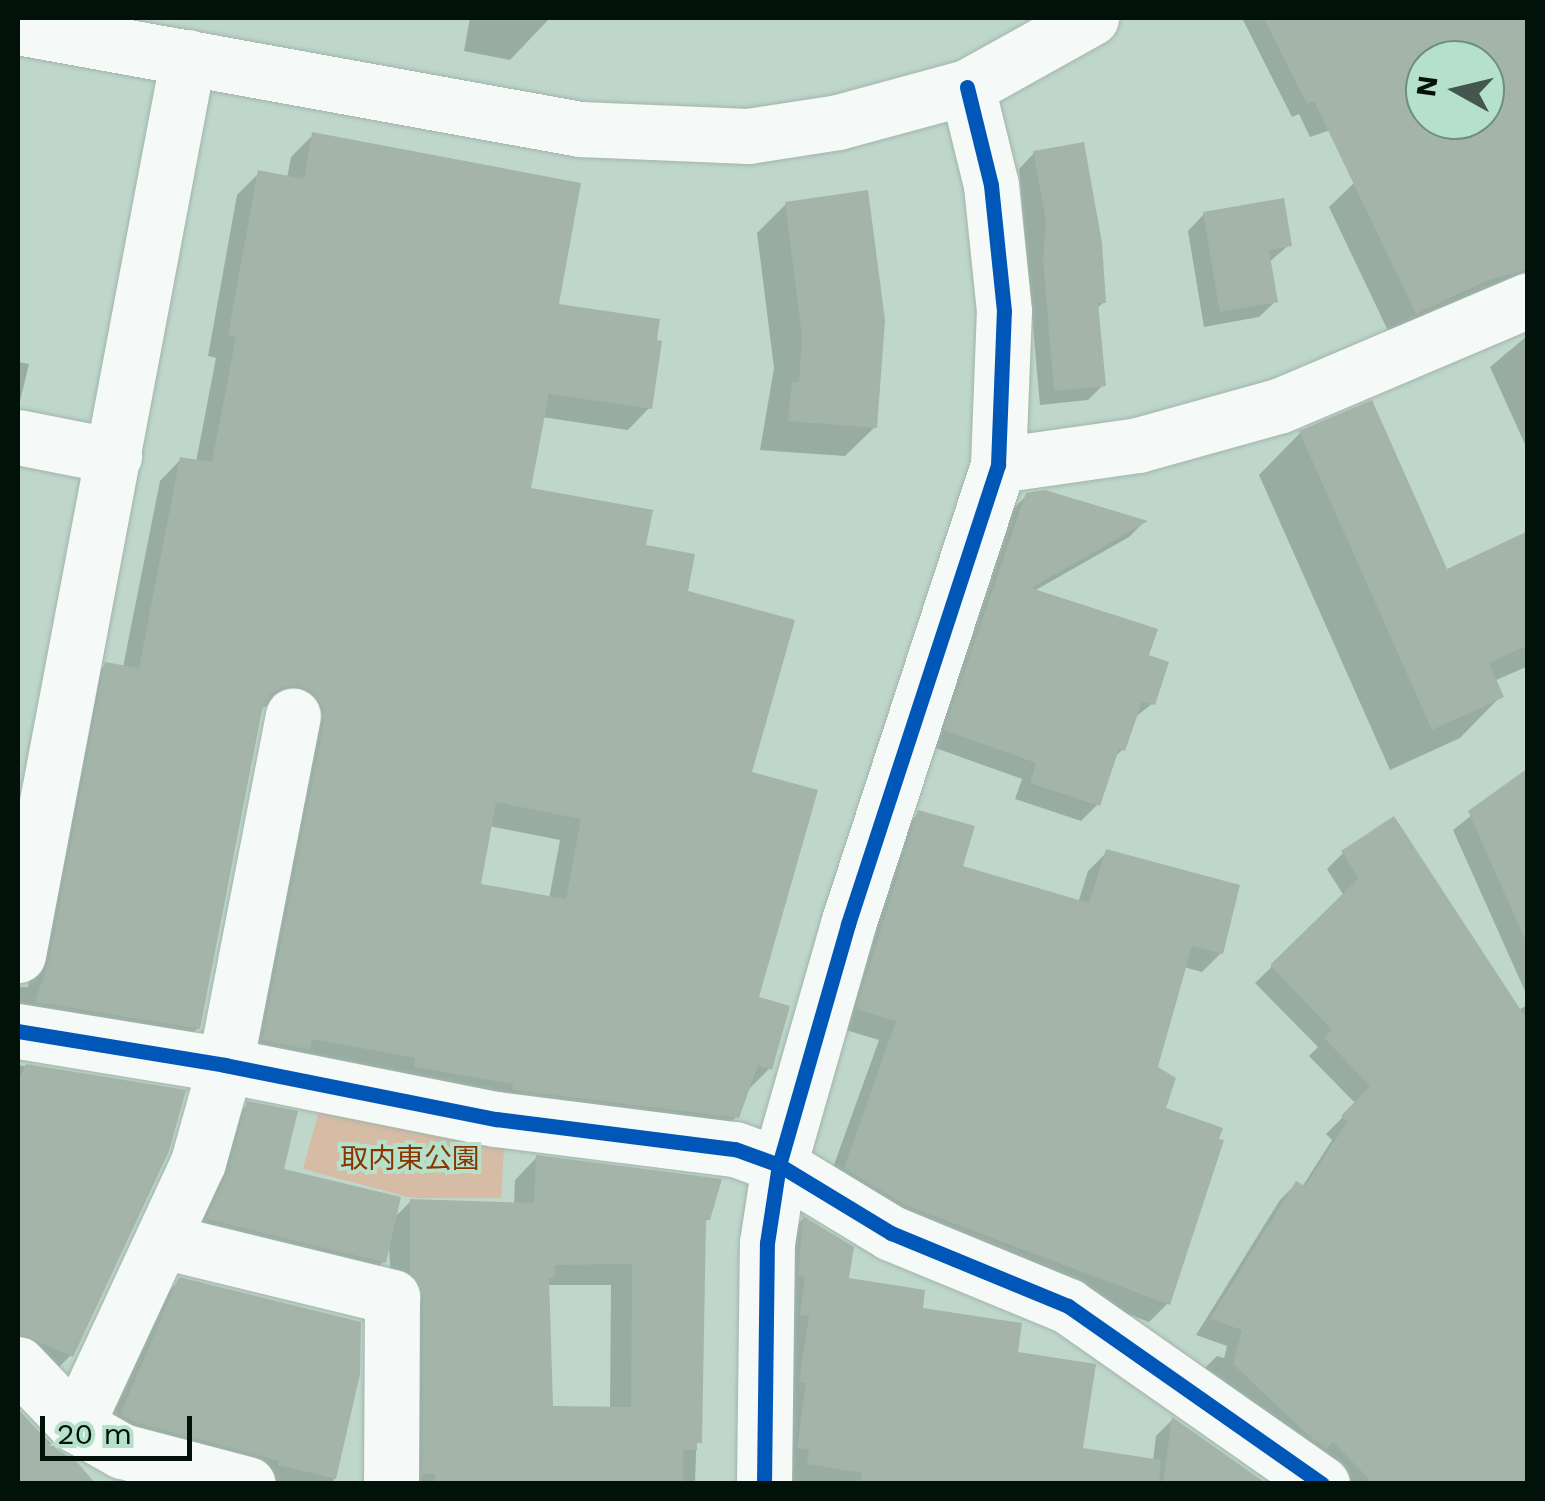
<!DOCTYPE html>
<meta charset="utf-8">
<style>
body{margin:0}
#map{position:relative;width:1545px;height:1501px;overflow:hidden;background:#bfd7cb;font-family:"Work Sans","Noto Sans JP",sans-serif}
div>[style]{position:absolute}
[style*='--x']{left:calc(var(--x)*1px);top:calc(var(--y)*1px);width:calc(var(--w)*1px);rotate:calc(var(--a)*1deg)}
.green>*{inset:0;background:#d6bba5}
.shadow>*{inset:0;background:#0003}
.building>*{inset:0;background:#a4b4a9}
.roads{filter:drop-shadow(0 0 2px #a2b5ab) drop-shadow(0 0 2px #a2b5ab)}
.minor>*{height:55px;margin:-27.5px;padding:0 27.5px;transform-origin:27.5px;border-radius:27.5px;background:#f5f9f7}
.cycleway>*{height:15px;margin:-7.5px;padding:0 7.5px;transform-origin:7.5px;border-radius:7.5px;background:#0057b8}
span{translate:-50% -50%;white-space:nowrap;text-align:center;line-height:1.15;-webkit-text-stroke:8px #b5e1cb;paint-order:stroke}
.park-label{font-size:28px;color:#883502}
.frame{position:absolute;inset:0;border:20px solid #03110b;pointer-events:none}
.north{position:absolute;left:1405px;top:40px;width:100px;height:100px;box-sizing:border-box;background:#b5e1cb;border:2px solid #6e8e7e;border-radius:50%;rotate:278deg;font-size:28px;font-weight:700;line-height:40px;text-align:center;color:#03110b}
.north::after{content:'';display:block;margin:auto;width:35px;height:45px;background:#45564e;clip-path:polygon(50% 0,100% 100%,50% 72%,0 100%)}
.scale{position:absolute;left:40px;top:1416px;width:152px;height:45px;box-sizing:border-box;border:5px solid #03110b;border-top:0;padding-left:12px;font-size:30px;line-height:35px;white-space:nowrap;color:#03110b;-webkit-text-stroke:8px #b5e1cb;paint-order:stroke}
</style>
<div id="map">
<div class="green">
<div style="clip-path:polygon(320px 1107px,505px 1134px,501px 1198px,412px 1198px,303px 1169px)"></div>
</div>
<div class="shadow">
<div style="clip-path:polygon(470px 18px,550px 18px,510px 60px,464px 51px)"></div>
<div style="clip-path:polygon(1242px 18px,1528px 18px,1528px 61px,1485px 78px,1485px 60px,1425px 60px,1425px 98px,1310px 137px,1299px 114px,1292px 117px)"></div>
<div style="clip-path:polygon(1528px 134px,1528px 306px,1391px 337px,1329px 207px,1354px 183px)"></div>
<div style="clip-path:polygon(evenodd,313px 135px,556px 306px,649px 408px,628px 430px,542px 417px,528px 490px,643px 547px,685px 592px,749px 774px,757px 999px,770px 1068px,748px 1090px,736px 1117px,715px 1139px,241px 1062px,277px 706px,261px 707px,198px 1028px,176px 1050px,18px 1024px,18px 987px,28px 987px,85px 686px,106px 664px,123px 667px,160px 481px,181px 459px,196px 462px,216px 358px,208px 356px,237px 195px,259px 173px,287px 178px,291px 157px,313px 135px,489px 826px,560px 840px,549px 899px,478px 887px,489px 826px)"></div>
<div style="clip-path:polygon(1034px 153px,1104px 302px,1096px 309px,1103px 385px,1088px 400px,1040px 405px,1019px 169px)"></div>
<div style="clip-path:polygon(786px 204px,875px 427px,845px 456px,760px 450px,774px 368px,757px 233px)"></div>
<div style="clip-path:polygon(1204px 214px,1289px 245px,1269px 262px,1276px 301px,1259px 317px,1204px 327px,1188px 231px)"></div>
<div style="clip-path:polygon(1528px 335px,1528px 451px,1490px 367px)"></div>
<div style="clip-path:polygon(18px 362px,29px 364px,18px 409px)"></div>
<div style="clip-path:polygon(1300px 433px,1446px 572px,1528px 534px,1528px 666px,1494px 681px,1501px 696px,1460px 738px,1390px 770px,1259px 475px)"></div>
<div style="clip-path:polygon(1027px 495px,1143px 523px,1129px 537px,1034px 591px,1146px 656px,1153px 703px,1133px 719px,1123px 749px,1112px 760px,1097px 805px,1081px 821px,1015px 799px,1022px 779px,930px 746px,1010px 512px)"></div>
<div style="clip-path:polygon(1528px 771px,1528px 998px,1453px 830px)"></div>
<div style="clip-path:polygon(919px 813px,960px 867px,1078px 903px,1088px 871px,1107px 852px,1221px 953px,1202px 972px,1184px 967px,1155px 1068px,1162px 1110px,1168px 1303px,1149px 1322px,886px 1223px,826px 1187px,879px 1040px,839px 1028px,900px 832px)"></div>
<div style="clip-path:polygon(1343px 853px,1518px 1010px,1528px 1005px,1528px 1484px,1342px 1484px,1200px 1373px,1217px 1356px,1224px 1358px,1227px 1346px,1196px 1335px,1280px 1200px,1296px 1184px,1302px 1187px,1332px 1140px,1326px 1134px,1356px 1104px,1309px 1056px,1318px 1047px,1255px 983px,1344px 896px,1327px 869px)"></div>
<div style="clip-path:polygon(18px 1065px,182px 1092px,71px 1355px,49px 1377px,18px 1363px)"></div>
<div style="clip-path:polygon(evenodd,248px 1104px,281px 1171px,393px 1219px,411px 1201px,514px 1205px,515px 1180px,536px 1158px,708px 1219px,704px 1223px,695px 1484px,402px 1484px,389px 1246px,383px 1262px,367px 1278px,191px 1236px,232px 1121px,248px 1104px,547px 1285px,611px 1285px,610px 1409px,550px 1409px,547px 1285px)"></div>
<div style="clip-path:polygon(803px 1219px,846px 1280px,1016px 1355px,1080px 1450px,1096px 1484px,791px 1484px,793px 1465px,781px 1463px,784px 1398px,794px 1332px,785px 1331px,787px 1235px)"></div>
<div style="clip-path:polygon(180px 1280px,358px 1373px,333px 1484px,248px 1484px,100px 1435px,158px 1302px)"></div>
<div style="clip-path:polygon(18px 1411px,92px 1484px,18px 1484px)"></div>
<div style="clip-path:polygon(1172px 1420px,1262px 1484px,1122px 1484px,1153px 1461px,1156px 1436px)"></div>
</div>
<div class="building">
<div style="clip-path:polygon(evenodd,1264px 18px,1528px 18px,1528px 269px,1486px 281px,1416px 314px,1314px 101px,1307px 104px,1264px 18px,1425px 60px,1485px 60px,1485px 120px,1425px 120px,1425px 60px)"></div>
<div style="clip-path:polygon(evenodd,312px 132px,581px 183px,559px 304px,660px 319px,657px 340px,662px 341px,652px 409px,549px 394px,531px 488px,653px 510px,646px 545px,695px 554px,688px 591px,795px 620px,752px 772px,818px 790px,759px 997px,790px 1006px,772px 1070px,758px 1065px,739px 1118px,512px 1090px,513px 1084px,414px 1067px,415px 1058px,312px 1039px,310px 1050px,262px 1040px,324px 722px,323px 707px,314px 693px,298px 685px,282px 687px,270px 695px,262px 710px,200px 1029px,35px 1002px,49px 961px,105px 662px,139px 668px,180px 457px,212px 462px,236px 337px,228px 335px,258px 170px,304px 179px,312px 132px,496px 802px,581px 819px,566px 899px,481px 884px,496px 802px)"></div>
<div style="clip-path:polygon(1084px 142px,1102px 243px,1106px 303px,1098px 303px,1106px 386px,1054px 391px,1043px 260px,1046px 221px,1033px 151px)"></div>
<div style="clip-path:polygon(868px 190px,885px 320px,877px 428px,788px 421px,792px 382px,799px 382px,802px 337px,785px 202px)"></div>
<div style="clip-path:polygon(1284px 198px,1292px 246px,1269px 250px,1278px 302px,1220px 312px,1203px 212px)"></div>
<div style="clip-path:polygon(1372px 400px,1447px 569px,1528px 531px,1528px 645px,1489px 663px,1504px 697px,1432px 730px,1299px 431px)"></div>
<div style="clip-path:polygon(1045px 490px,1148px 521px,1031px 588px,1158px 629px,1149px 655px,1169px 662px,1155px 705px,1142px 702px,1125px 751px,1119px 749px,1100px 806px,1030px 783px,1036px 763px,944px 730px,1026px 493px)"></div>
<div style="clip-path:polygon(1528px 768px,1528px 946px,1468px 811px)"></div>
<div style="clip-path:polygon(918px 810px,975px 826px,963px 866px,1089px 903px,1106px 849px,1240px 885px,1223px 954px,1192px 946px,1158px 1067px,1176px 1078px,1166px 1108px,1223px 1128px,1219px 1139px,1224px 1140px,1170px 1305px,905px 1205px,844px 1168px,896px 1021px,856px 1009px)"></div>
<div style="clip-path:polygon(1394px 816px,1528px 1021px,1528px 1484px,1374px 1484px,1333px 1442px,1327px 1449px,1309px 1436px,1233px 1364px,1242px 1330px,1210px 1319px,1296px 1181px,1305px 1186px,1347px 1122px,1341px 1116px,1370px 1086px,1324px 1038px,1332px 1030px,1270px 965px,1359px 878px,1341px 851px)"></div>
<div style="clip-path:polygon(26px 1064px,186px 1090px,169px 1151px,73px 1357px,18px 1333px,18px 1083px)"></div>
<div style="clip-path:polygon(247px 1101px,298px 1111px,284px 1169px,401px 1197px,386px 1263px,206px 1219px,228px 1171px)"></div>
<div style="clip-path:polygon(evenodd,536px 1155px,722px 1179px,710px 1220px,706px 1220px,702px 1443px,697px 1443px,697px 1450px,683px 1450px,683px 1484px,435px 1484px,435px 1474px,422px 1474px,423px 1297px,410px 1272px,410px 1199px,534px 1203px,536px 1155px,632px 1264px,631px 1407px,553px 1406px,549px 1278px,554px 1278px,555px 1265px,632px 1264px)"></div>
<div style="clip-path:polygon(803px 1216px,854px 1247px,849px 1278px,925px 1290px,923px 1308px,1022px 1323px,1018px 1352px,1096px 1364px,1083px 1448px,1161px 1460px,1159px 1484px,861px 1484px,862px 1473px,807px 1464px,809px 1449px,797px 1448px,806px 1383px,799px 1382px,809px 1316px,800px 1315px,805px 1277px,798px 1276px)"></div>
<div style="clip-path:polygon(179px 1277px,361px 1322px,360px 1374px,336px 1479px,278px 1465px,279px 1461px,134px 1422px,120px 1414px)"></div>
<div style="clip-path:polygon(18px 1409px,53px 1447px,76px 1461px,96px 1484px,18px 1484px)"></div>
<div style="clip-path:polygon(1172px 1417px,1267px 1484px,1163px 1484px)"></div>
</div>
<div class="roads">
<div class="minor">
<div style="--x:18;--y:27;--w:571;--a:10.29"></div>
<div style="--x:580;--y:129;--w:168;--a:2.4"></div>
<div style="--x:748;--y:136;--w:91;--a:-8.8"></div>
<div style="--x:838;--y:122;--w:134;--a:-15.2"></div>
<div style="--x:967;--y:87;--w:142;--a:-29.1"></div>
<div style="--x:18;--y:437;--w:98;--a:11.2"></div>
<div style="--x:998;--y:465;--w:141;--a:-8.1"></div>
<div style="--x:1138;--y:445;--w:148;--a:-15.6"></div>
<div style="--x:1281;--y:405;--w:268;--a:-23"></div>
<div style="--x:18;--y:955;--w:914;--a:-79.28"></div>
<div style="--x:18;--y:1031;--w:210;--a:9.3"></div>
<div style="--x:225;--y:1065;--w:276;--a:11.3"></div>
<div style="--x:496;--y:1119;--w:241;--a:7.2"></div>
<div style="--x:735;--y:1149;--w:47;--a:20"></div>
<div style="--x:779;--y:1165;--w:131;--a:31.3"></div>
<div style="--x:891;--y:1233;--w:191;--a:22.4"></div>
<div style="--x:1068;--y:1306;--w:310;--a:35"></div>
<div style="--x:163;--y:1241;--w:236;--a:13.7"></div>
<div style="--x:392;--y:1297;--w:187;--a:90.3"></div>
<div style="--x:18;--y:1364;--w:84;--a:46.4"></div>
<div style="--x:76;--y:1425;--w:53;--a:29.5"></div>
<div style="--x:122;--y:1451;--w:130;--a:14.7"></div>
<div style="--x:76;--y:1425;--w:290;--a:-65.1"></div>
<div style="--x:198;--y:1162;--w:101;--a:-74.4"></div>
<div style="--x:225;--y:1065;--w:356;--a:-79"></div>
<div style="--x:764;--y:1484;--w:241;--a:-89.3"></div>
<div style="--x:767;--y:1243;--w:79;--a:-81.3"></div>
<div style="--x:779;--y:1165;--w:251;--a:-74"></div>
<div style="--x:848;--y:924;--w:483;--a:-71.9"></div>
<div style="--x:998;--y:465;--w:154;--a:-87.8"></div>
<div style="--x:1004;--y:311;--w:127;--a:-95.9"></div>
<div style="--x:991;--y:185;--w:101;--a:-103.8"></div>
</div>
</div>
<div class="cycleway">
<div style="--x:18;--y:1031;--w:210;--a:9.3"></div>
<div style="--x:225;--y:1065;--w:276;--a:11.3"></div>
<div style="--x:496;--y:1119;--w:241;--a:7.2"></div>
<div style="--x:735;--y:1149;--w:47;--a:20"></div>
<div style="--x:779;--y:1165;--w:131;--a:31.3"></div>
<div style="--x:891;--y:1233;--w:191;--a:22.4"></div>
<div style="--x:1068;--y:1306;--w:310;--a:35"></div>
<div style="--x:764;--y:1484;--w:241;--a:-89.3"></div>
<div style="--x:767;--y:1243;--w:79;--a:-81.3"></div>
<div style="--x:779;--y:1165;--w:251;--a:-74"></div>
<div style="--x:848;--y:924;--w:483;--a:-71.9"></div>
<div style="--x:998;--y:465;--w:154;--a:-87.8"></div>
<div style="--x:1004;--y:311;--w:127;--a:-95.9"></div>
<div style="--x:991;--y:185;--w:101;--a:-103.8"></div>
</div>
<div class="park-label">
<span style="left:410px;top:1159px">取内東公園</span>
</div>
<div class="frame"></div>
<div class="north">N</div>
<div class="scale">20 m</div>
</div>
